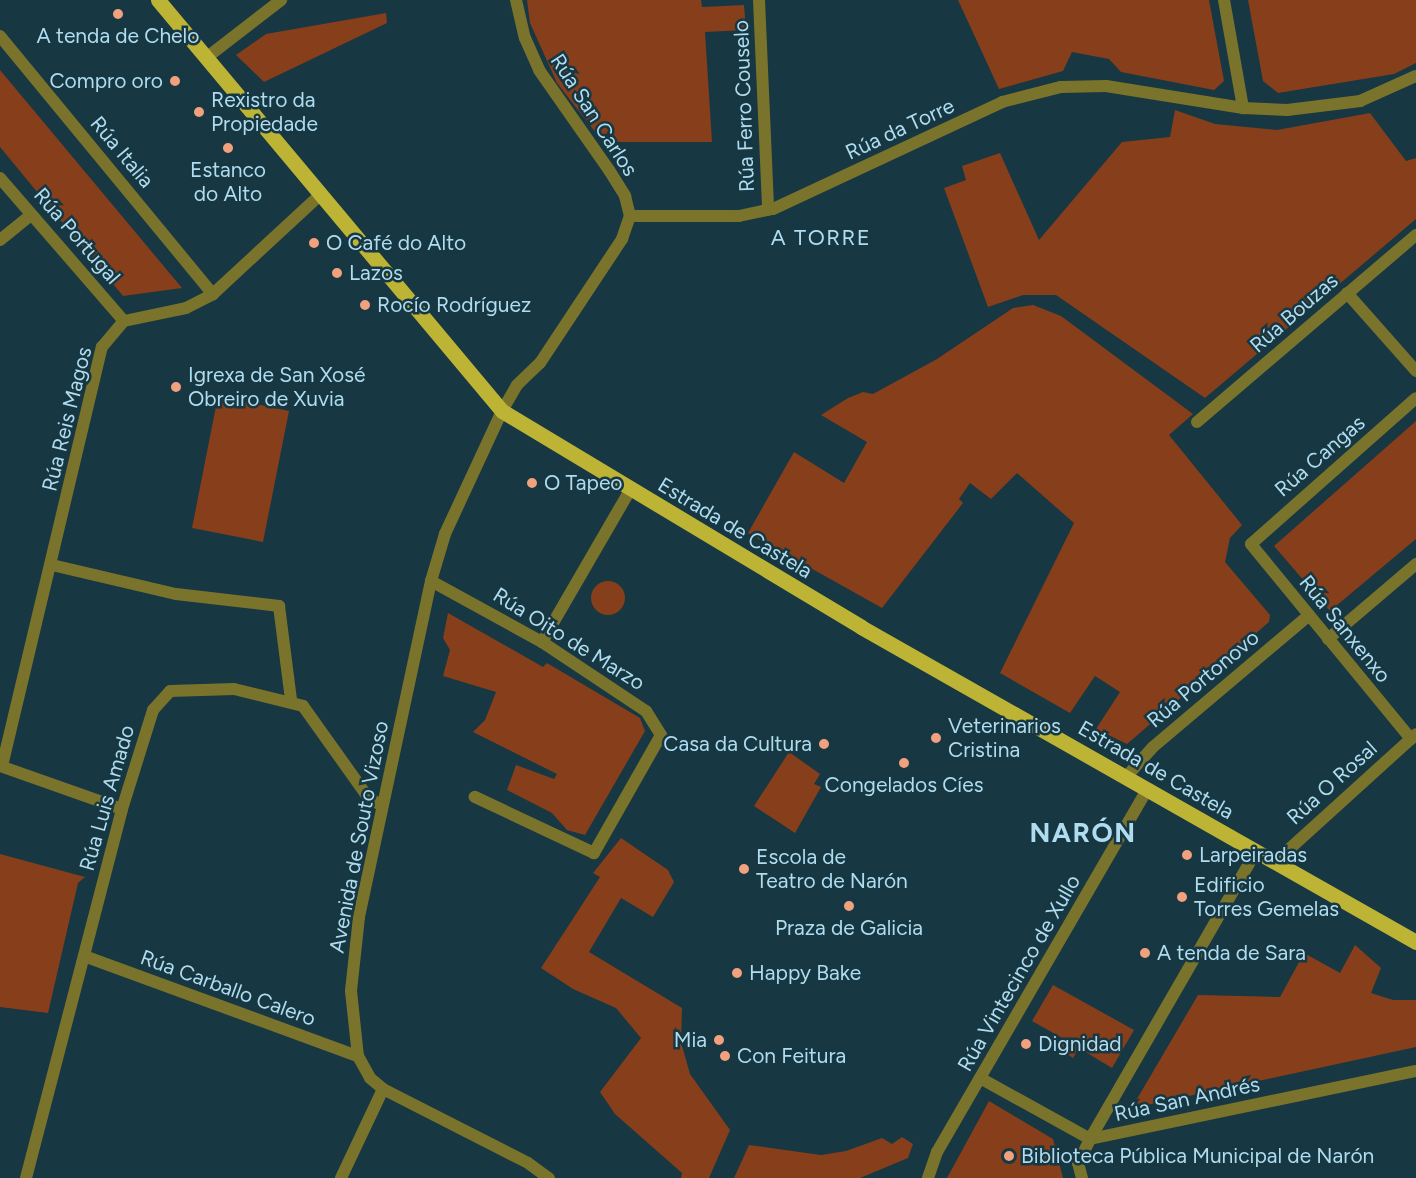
<!DOCTYPE html>
<meta charset="utf-8">
<style>
body{margin:0}
#map{position:relative;width:1416px;height:1178px;overflow:hidden;background:#173742;font-family:Figtree,sans-serif}
div>[style]{position:absolute}
[style*='--x']{left:calc(var(--x)*1px);top:calc(var(--y)*1px);width:calc(var(--w)*1px);rotate:calc(var(--a)*1deg)}
.green>*{inset:0;background:#873e1a}
.round{border-radius:50%}
.minor>*{height:12px;margin:-6px;padding:0 6px;transform-origin:6px;border-radius:6px;background:#7a732b}
.tertiary>*{height:12px;margin:-6px;padding:0 6px;transform-origin:6px;border-radius:6px;background:#7a732b}
.primary>*{height:15px;margin:-7.5px;padding:0 7.5px;transform-origin:7.5px;border-radius:7.5px;background:#bdb335}
.dots>*{width:16px;height:16px;translate:-50% -50%;box-sizing:border-box;border:3px solid #173742;border-radius:50%}
span{translate:-50% -50%;white-space:nowrap;text-align:center;line-height:1.15;-webkit-text-stroke:5px #173742;paint-order:stroke}
.poi-label{font-size:21px;color:#afdcef}
.right{translate:-100% -50%;text-align:right}
.left{translate:0 -50%;text-align:left}
.street-label{font-size:21px;color:#afdcef}
.neighbourhood-label{font-size:22px;color:#afdcef;letter-spacing:1.5px}
.district-label{font-size:27px;color:#afdcef;font-weight:700;letter-spacing:1.5px}
</style>
<div id="map">
<div class="green">
<div style="clip-path:polygon(527px 0,701px 0,702px 7px,744px 5px,746px 30px,705px 32px,712px 142px,603px 142px,557px 83px,530px 23px)"></div>
<div style="clip-path:polygon(958px 0,1209px 0,1224px 81px,1214px 90px,1121px 72px,1109px 59px,1072px 52px,1063px 71px,999px 89px)"></div>
<div style="clip-path:polygon(1248px 0,1416px 0,1416px 63px,1394px 74px,1278px 93px,1263px 81px)"></div>
<div style="clip-path:polygon(386px 13px,387px 23px,264px 82px,236px 55px,266px 34px)"></div>
<div style="clip-path:polygon(0 70px,182px 288px,123px 296px,0 147px)"></div>
<div style="clip-path:polygon(1175px 110px,1215px 124px,1277px 130px,1370px 113px,1406px 161px,1416px 158px,1416px 219px,1205px 398px,1056px 295px,1023px 295px,988px 307px,944px 188px,966px 180px,962px 166px,1000px 153px,1039px 240px,1122px 142px,1170px 137px)"></div>
<div style="clip-path:polygon(1033px 305px,1061px 316px,1193px 414px,1169px 435px,1242px 525px,1230px 538px,1225px 562px,1270px 615px,1269px 622px,1127px 744px,1096px 729px,1120px 692px,1095px 676px,1070px 713px,1000px 673px,1074px 523px,1017px 473px,991px 499px,970px 483px,959px 499px,963px 503px,882px 608px,748px 533px,794px 452px,844px 483px,867px 442px,821px 415px,848px 398px,863px 392px,873px 394px,937px 359px,1013px 308px)"></div>
<div style="clip-path:polygon(218px 396px,289px 411px,263px 542px,192px 528px)"></div>
<div style="clip-path:polygon(1416px 421px,1416px 539px,1330px 611px,1274px 546px)"></div>
<div class="round" style="left:591px;top:581px;width:34px;height:34px"></div>
<div style="clip-path:polygon(448px 613px,543px 667px,547px 663px,640px 718px,645px 731px,585px 835px,567px 830px,552px 813px,507px 790px,516px 765px,554px 779px,557px 774px,473px 732px,485px 720px,496px 692px,443px 676px,450px 650px,443px 638px)"></div>
<div style="clip-path:polygon(789px 752px,820px 774px,814px 784px,821px 787px,795px 833px,754px 806px)"></div>
<div style="clip-path:polygon(621px 838px,668px 870px,674px 882px,653px 917px,621px 898px,589px 952px,682px 1008px,681px 1042px,690px 1074px,730px 1130px,709px 1178px,681px 1178px,682px 1173px,615px 1114px,600px 1092px,641px 1038px,616px 1008px,573px 989px,541px 968px,600px 877px,593px 873px)"></div>
<div style="clip-path:polygon(0 854px,85px 877px,78px 883px,48px 1013px,0 1007px)"></div>
<div style="clip-path:polygon(1355px 945px,1381px 968px,1371px 993px,1393px 1000px,1416px 1000px,1416px 1047px,1138px 1107px,1134px 1104px,1198px 995px,1280px 997px,1304px 953px,1340px 973px)"></div>
<div style="clip-path:polygon(1053px 985px,1134px 1030px,1112px 1068px,1079px 1048px,1073px 1058px,1059px 1049px,1064px 1039px,1032px 1021px)"></div>
<div style="clip-path:polygon(989px 1101px,1053px 1139px,1063px 1178px,947px 1178px)"></div>
<div style="clip-path:polygon(902px 1137px,913px 1144px,908px 1158px,860px 1178px,734px 1178px,749px 1145px,821px 1155px,846px 1151px,882px 1138px,892px 1144px)"></div>
</div>
<div class="minor">
<div style="--x:516;--y:0;--w:39;--a:77"></div>
<div style="--x:525;--y:38;--w:35;--a:66"></div>
<div style="--x:539;--y:70;--w:122;--a:55"></div>
<div style="--x:609;--y:170;--w:31;--a:58"></div>
<div style="--x:625;--y:196;--w:21;--a:76"></div>
<div style="--x:759;--y:0;--w:210;--a:87.5"></div>
<div style="--x:1224;--y:0;--w:110;--a:80"></div>
<div style="--x:0;--y:36;--w:335;--a:50.5"></div>
<div style="--x:206;--y:58;--w:95;--a:-37.7"></div>
<div style="--x:0;--y:178;--w:189;--a:49.1"></div>
<div style="--x:630;--y:216;--w:109;--a:0"></div>
<div style="--x:739;--y:216;--w:35;--a:-12"></div>
<div style="--x:773;--y:209;--w:253;--a:-25"></div>
<div style="--x:1002;--y:102;--w:61;--a:-14.3"></div>
<div style="--x:1061;--y:87;--w:45;--a:-1.3"></div>
<div style="--x:1106;--y:86;--w:139;--a:9.1"></div>
<div style="--x:1243;--y:108;--w:44;--a:2.6"></div>
<div style="--x:1287;--y:110;--w:74;--a:-7"></div>
<div style="--x:1360;--y:101;--w:61;--a:-24.1"></div>
<div style="--x:0;--y:240;--w:40;--a:-39"></div>
<div style="--x:1347;--y:293;--w:104;--a:48.5"></div>
<div style="--x:502;--y:411;--w:30;--a:-60"></div>
<div style="--x:517;--y:385;--w:32;--a:-44"></div>
<div style="--x:540;--y:363;--w:149;--a:-56.5"></div>
<div style="--x:622;--y:239;--w:24;--a:-71"></div>
<div style="--x:1197;--y:422;--w:288;--a:-40.5"></div>
<div style="--x:52;--y:565;--w:127;--a:13.2"></div>
<div style="--x:176;--y:594;--w:104;--a:6.6"></div>
<div style="--x:279;--y:606;--w:95;--a:82.7"></div>
<div style="--x:431;--y:581;--w:127;--a:28.8"></div>
<div style="--x:542;--y:642;--w:125;--a:33.6"></div>
<div style="--x:646;--y:711;--w:28;--a:58"></div>
<div style="--x:661;--y:735;--w:136;--a:119.6"></div>
<div style="--x:594;--y:853;--w:132;--a:-154.8"></div>
<div style="--x:1328;--y:639;--w:116;--a:-40.4"></div>
<div style="--x:542;--y:642;--w:176;--a:-59.9"></div>
<div style="--x:1411;--y:739;--w:252;--a:-129.4"></div>
<div style="--x:1251;--y:544;--w:220;--a:-41.5"></div>
<div style="--x:0;--y:766;--w:129;--a:19.4"></div>
<div style="--x:2;--y:766;--w:431;--a:-76.6"></div>
<div style="--x:102;--y:347;--w:34;--a:-50"></div>
<div style="--x:124;--y:321;--w:63;--a:-11.8"></div>
<div style="--x:186;--y:308;--w:30;--a:-27"></div>
<div style="--x:213;--y:294;--w:146;--a:-42.8"></div>
<div style="--x:1126;--y:777;--w:40;--a:-48"></div>
<div style="--x:1153;--y:747;--w:204;--a:-40.2"></div>
<div style="--x:1275;--y:862;--w:190;--a:-42.2"></div>
<div style="--x:84;--y:956;--w:292;--a:20.1"></div>
<div style="--x:980;--y:1078;--w:126;--a:29"></div>
<div style="--x:1090;--y:1139;--w:333;--a:-11.8"></div>
<div style="--x:26;--y:1178;--w:381;--a:-75.4"></div>
<div style="--x:122;--y:809;--w:104;--a:-72.6"></div>
<div style="--x:153;--y:710;--w:25;--a:-48"></div>
<div style="--x:170;--y:691;--w:64;--a:-1.8"></div>
<div style="--x:234;--y:689;--w:71;--a:13.8"></div>
<div style="--x:303;--y:706;--w:112;--a:54.5"></div>
<div style="--x:368;--y:797;--w:17;--a:33"></div>
<div style="--x:341;--y:1178;--w:98;--a:-64.7"></div>
<div style="--x:928;--y:1178;--w:28;--a:-71"></div>
<div style="--x:937;--y:1152;--w:419;--a:-59.9"></div>
<div style="--x:1082;--y:1178;--w:16;--a:-105"></div>
<div style="--x:1078;--y:1163;--w:27;--a:-63"></div>
<div style="--x:1090;--y:1139;--w:332;--a:-60"></div>
</div>
<div class="tertiary">
<div style="--x:502;--y:411;--w:136;--a:114.9"></div>
<div style="--x:445;--y:534;--w:49;--a:106.6"></div>
<div style="--x:431;--y:581;--w:344;--a:102.1"></div>
<div style="--x:359;--y:917;--w:74;--a:96.2"></div>
<div style="--x:351;--y:991;--w:65;--a:83.9"></div>
<div style="--x:358;--y:1056;--w:25;--a:61"></div>
<div style="--x:370;--y:1078;--w:17;--a:40"></div>
<div style="--x:383;--y:1089;--w:163;--a:27"></div>
<div style="--x:528;--y:1163;--w:26;--a:36"></div>
</div>
<div class="primary">
<div style="--x:158;--y:0;--w:536;--a:50.07"></div>
<div style="--x:502;--y:411;--w:419;--a:31"></div>
<div style="--x:861;--y:627;--w:638;--a:29.58"></div>
</div>
<div class="dots">
<div style="left:118px;top:14px;background:#f1a17d"></div>
<div style="left:175px;top:81px;background:#f1a17d"></div>
<div style="left:199px;top:112px;background:#f1a17d"></div>
<div style="left:228px;top:148px;background:#f1a17d"></div>
<div style="left:314px;top:243px;background:#f1a17d"></div>
<div style="left:337px;top:273px;background:#f1a17d"></div>
<div style="left:365px;top:305px;background:#f1a17d"></div>
<div style="left:176px;top:387px;background:#f1a17d"></div>
<div style="left:532px;top:483px;background:#f1a17d"></div>
<div style="left:936px;top:738px;background:#f1a17d"></div>
<div style="left:824px;top:744px;background:#f1a17d"></div>
<div style="left:904px;top:763px;background:#f1a17d"></div>
<div style="left:1187px;top:855px;background:#f1a17d"></div>
<div style="left:744px;top:869px;background:#f1a17d"></div>
<div style="left:1182px;top:897px;background:#f1a17d"></div>
<div style="left:849px;top:906px;background:#f1a17d"></div>
<div style="left:1145px;top:953px;background:#f1a17d"></div>
<div style="left:737px;top:973px;background:#f1a17d"></div>
<div style="left:719px;top:1040px;background:#f1a17d"></div>
<div style="left:1026px;top:1044px;background:#f1a17d"></div>
<div style="left:725px;top:1056px;background:#f1a17d"></div>
<div style="left:1009px;top:1156px;background:#f1a17d"></div>
</div>
<div class="poi-label">
<span style="left:118px;top:36px">A tenda de Chelo</span>
<span class="right" style="left:163px;top:81px">Compro oro</span>
<span class="left" style="left:211px;top:112px">Rexistro da<br>Propiedade</span>
<span style="left:228px;top:182px">Estanco<br>do Alto</span>
<span class="left" style="left:326px;top:243px">O Café do Alto</span>
<span class="left" style="left:349px;top:273px">Lazos</span>
<span class="left" style="left:377px;top:305px">Rocío Rodríguez</span>
<span class="left" style="left:188px;top:387px">Igrexa de San Xosé<br>Obreiro de Xuvia</span>
<span class="left" style="left:544px;top:483px">O Tapeo</span>
<span class="left" style="left:948px;top:738px">Veterinarios<br>Cristina</span>
<span class="right" style="left:812px;top:744px">Casa da Cultura</span>
<span style="left:904px;top:785px">Congelados Cíes</span>
<span class="left" style="left:1199px;top:855px">Larpeiradas</span>
<span class="left" style="left:756px;top:869px">Escola de<br>Teatro de Narón</span>
<span class="left" style="left:1194px;top:897px">Edificio<br>Torres Gemelas</span>
<span style="left:849px;top:928px">Praza de Galicia</span>
<span class="left" style="left:1157px;top:953px">A tenda de Sara</span>
<span class="left" style="left:749px;top:973px">Happy Bake</span>
<span class="right" style="left:707px;top:1040px">Mia</span>
<span class="left" style="left:1038px;top:1044px">Dignidad</span>
<span class="left" style="left:737px;top:1056px">Con Feitura</span>
<span class="left" style="left:1021px;top:1156px">Biblioteca Pública Municipal de Narón</span>
</div>
<div class="street-label">
<span style="left:744px;top:106px;rotate:-92deg">Rúa Ferro Couselo</span>
<span style="left:594px;top:115px;rotate:57deg">Rúa San Carlos</span>
<span style="left:900px;top:129px;rotate:-25deg">Rúa da Torre</span>
<span style="left:122px;top:152px;rotate:50deg">Rúa Italia</span>
<span style="left:77px;top:236px;rotate:49deg">Rúa Portugal</span>
<span style="left:1294px;top:313px;rotate:-41deg">Rúa Bouzas</span>
<span style="left:67px;top:419px;rotate:-76deg">Rúa Reis Magos</span>
<span style="left:1320px;top:456px;rotate:-41deg">Rúa Cangas</span>
<span style="left:735px;top:528px;rotate:31deg">Estrada de Castela</span>
<span style="left:1345px;top:629px;rotate:51deg">Rúa Sanxenxo</span>
<span style="left:569px;top:639px;rotate:32deg">Rúa Oito de Marzo</span>
<span style="left:1203px;top:679px;rotate:-40deg">Rúa Portonovo</span>
<span style="left:1156px;top:770px;rotate:30deg">Estrada de Castela</span>
<span style="left:1332px;top:783px;rotate:-42deg">Rúa O Rosal</span>
<span style="left:107px;top:798px;rotate:-74deg">Rúa Luis Amado</span>
<span style="left:359px;top:837px;rotate:-79deg">Avenida de Souto Vizoso</span>
<span style="left:1019px;top:973px;rotate:-60deg">Rúa Vintecinco de Xullo</span>
<span style="left:228px;top:988px;rotate:20deg">Rúa Carballo Calero</span>
<span style="left:1187px;top:1099px;rotate:-12deg">Rúa San Andrés</span>
</div>
<div class="neighbourhood-label">
<span style="left:821px;top:238px">A TORRE</span>
</div>
<div class="district-label">
<span style="left:1083px;top:833px">NARÓN</span>
</div>
</div>
